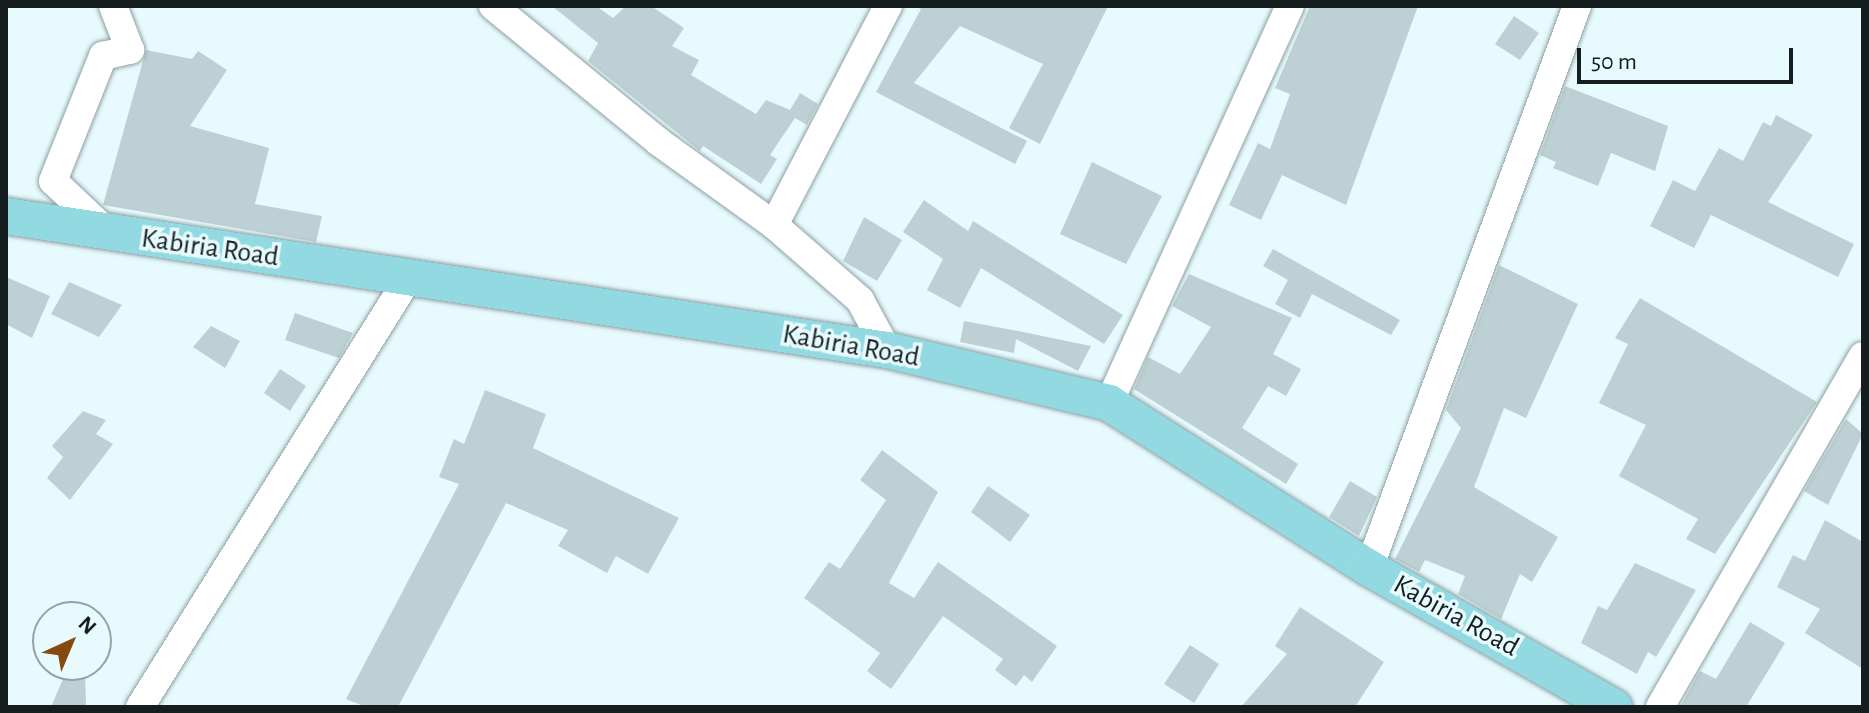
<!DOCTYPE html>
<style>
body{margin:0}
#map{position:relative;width:1869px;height:713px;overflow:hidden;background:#e7fbfe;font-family:"Alegreya Sans",sans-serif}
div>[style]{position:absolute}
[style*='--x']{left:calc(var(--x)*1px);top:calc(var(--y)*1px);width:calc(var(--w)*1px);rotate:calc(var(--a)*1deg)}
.building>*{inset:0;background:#bdd0d3}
.roads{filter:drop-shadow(0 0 2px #8d9fa2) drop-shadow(0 0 2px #8d9fa2)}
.minor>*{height:28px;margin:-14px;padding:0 14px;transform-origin:14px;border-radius:14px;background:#fff}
.major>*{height:36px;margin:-18px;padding:0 18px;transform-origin:18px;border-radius:18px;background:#92d9e2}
span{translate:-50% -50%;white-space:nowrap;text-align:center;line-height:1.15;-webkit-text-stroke:7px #e7fbfe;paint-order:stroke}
.street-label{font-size:28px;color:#161d1e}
.frame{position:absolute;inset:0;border:8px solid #161d1e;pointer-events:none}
.north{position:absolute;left:32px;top:601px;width:80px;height:80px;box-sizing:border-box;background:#e7fbfe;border:2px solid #93a2a4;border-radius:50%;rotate:44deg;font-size:22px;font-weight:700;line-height:32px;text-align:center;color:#161d1e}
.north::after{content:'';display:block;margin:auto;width:28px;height:36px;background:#87490d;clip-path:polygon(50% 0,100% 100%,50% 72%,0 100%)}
.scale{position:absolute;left:1577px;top:48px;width:216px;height:36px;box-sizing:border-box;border:4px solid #161d1e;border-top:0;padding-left:10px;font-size:24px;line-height:28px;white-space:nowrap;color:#161d1e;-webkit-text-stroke:6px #e7fbfe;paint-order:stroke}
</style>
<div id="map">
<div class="building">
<div style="clip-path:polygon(552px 6px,596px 6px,613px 18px,626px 6px,651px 6px,684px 28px,672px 46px,699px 60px,691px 75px,756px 114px,766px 100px,790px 110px,800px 93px,818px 104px,807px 125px,795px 118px,770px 155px,777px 159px,761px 184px,703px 146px,700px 151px,588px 61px,598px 43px)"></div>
<div style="clip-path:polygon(914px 6px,1108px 6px,1040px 144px,1009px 128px,1043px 64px,960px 26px,914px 83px,1027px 141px,1015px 164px,876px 92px,921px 9px)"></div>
<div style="clip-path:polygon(1310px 6px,1418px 6px,1346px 205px,1282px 175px,1261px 220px,1229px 205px,1258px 143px,1270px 149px,1290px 94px,1275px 88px)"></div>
<div style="clip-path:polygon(1514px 16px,1539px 33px,1520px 60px,1495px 44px)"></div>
<div style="clip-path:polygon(146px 50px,192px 59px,198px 51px,227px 70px,190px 126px,269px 148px,255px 204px,322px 216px,316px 242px,103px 205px)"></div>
<div style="clip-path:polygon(1565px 86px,1668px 126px,1655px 171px,1611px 153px,1598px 186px,1553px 168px,1556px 162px,1540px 155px)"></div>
<div style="clip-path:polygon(1776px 115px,1813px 135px,1768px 202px,1854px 244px,1838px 277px,1711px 215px,1694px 248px,1650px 226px,1673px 180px,1695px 191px,1719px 148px,1743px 161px,1763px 122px,1771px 126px)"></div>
<div style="clip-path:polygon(1092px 162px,1162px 196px,1126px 264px,1060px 234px)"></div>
<div style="clip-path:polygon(924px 200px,968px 231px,973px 221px,1123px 315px,1104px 344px,981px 268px,960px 308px,927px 290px,943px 259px,903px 232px)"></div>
<div style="clip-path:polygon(864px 217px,902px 240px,877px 281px,843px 261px)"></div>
<div style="clip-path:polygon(1273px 249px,1400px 320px,1391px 335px,1312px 294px,1300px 318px,1275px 304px,1288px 280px,1263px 266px)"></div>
<div style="clip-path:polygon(1499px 265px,1578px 304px,1526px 418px,1504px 408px,1474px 487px,1558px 537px,1532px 582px,1520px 574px,1501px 619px,1458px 594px,1465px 576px,1425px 560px,1419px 572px,1395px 559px,1461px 428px,1446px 410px)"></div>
<div style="clip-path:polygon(1189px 274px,1292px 318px,1273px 354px,1301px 369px,1286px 396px,1268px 386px,1242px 428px,1298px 464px,1286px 484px,1134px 389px,1148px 357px,1180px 374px,1211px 327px,1172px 306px)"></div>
<div style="clip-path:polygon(6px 277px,50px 296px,32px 338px,6px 324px)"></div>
<div style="clip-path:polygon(69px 282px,122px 305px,99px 337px,51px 314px)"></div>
<div style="clip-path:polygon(1640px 298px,1817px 402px,1715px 554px,1686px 539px,1698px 519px,1619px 476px,1646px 425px,1599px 403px,1628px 344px,1615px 338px)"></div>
<div style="clip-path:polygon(295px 313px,353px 333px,339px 358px,285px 340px)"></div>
<div style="clip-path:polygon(964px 321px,1018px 331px,1091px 346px,1078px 371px,1016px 339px,1014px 353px,960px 342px)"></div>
<div style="clip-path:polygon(211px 326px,240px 341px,225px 368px,193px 347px)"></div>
<div style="clip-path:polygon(280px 369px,306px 386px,290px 411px,264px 393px)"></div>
<div style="clip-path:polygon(485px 390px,546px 414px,533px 448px,679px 518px,648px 574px,616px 556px,607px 573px,558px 546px,568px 530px,506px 503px,398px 707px,366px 707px,346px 699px,459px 484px,439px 477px,454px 439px,464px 444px)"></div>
<div style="clip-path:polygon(83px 411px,106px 420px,96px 434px,113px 444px,70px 500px,47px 478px,63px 457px,52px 446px)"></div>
<div style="clip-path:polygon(1846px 419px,1863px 434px,1828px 505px,1804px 491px)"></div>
<div style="clip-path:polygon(882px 450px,938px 492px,889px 583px,914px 598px,938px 562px,1057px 646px,1032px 682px,1024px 675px,1016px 686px,995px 670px,1003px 659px,943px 616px,891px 689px,867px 671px,880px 653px,804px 598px,829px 562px,840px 569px,886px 500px,860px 480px)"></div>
<div style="clip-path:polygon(1350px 481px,1377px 497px,1359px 536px,1329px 517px)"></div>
<div style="clip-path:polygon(988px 486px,1030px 515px,1010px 542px,971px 512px)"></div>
<div style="clip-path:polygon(1825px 520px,1863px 542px,1863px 669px,1805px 633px,1820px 609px,1777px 587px,1793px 555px,1805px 561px)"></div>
<div style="clip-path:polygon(1635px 563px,1696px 590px,1656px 657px,1648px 652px,1637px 674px,1581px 643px,1598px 606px,1607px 610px)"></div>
<div style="clip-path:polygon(1300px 607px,1384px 662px,1355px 707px,1241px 707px,1287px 654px,1275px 646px)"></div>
<div style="clip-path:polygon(1750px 622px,1785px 643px,1746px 707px,1680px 707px,1700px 671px,1716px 679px)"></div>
<div style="clip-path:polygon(1190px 645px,1219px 664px,1194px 703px,1164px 684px)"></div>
<div style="clip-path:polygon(69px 665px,85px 665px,86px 707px,51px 707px)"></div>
</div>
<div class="roads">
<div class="minor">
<div style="--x:493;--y:6;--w:215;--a:39.3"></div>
<div style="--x:659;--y:142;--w:142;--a:35.8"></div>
<div style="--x:107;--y:232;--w:74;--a:-136.6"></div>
<div style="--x:53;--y:181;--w:135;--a:-68.2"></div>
<div style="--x:103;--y:56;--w:28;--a:-13"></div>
<div style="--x:130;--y:50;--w:47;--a:-111.1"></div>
<div style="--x:887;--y:350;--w:57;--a:-118.4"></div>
<div style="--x:860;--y:300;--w:114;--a:-138.9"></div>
<div style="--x:774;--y:225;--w:247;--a:-62.5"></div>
<div style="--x:1109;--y:403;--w:436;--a:-65.5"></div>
<div style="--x:1369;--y:568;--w:599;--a:-69.69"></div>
<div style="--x:140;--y:707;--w:507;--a:-57.97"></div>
<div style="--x:1660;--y:707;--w:405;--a:-60"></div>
</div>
<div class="major">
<div style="--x:6;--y:216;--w:891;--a:8.65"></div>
<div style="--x:887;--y:350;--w:228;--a:13.4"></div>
<div style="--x:1109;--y:403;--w:308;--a:32.4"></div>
<div style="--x:1369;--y:568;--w:282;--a:29.6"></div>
</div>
</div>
<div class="street-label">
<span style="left:210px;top:248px;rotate:8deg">Kabiria Road</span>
<span style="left:851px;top:346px;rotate:10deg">Kabiria Road</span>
<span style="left:1456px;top:616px;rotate:29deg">Kabiria Road</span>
</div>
<div class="frame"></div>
<div class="north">N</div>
<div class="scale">50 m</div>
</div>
